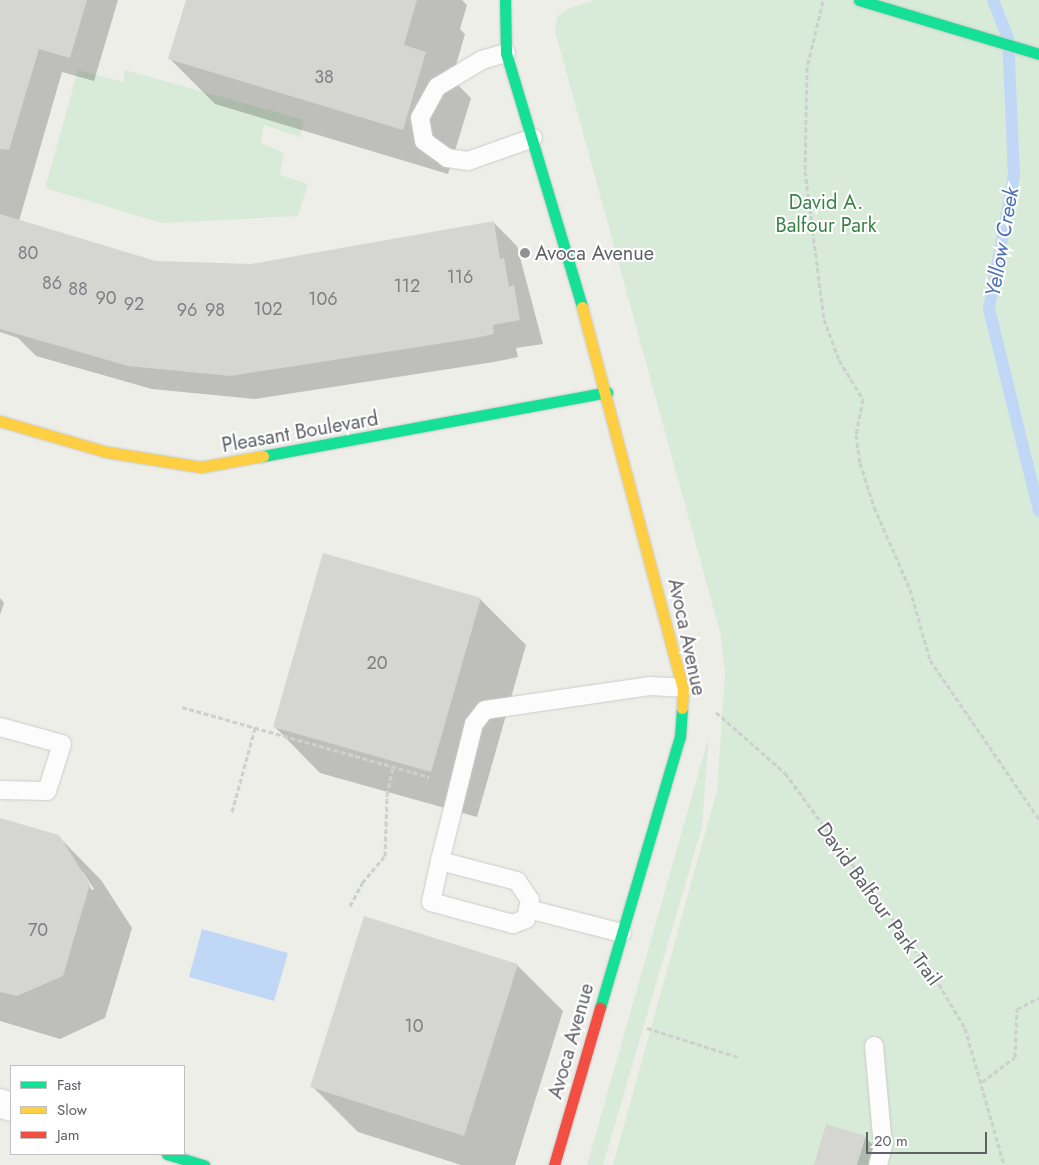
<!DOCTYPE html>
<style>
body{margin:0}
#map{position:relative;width:1039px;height:1165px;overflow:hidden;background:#eeeee9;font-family:Jost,sans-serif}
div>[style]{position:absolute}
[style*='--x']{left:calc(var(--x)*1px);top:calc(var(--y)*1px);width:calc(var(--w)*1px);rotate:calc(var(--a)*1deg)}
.green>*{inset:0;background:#d8ead8}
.water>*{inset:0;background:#c0d8f6}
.shadow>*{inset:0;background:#0003}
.stream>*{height:12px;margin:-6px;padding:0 6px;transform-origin:6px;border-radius:6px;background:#c0d8f6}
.building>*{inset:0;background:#d5d5d2}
.path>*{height:3px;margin-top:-1.5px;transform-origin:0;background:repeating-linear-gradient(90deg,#ccd0ce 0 5px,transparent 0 7.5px)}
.roads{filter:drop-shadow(0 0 1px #cacaca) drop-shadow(0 0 1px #cacaca)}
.lane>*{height:18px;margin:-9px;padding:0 9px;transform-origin:9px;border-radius:9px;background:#fcfcfc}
.street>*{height:28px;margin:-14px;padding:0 14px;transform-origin:14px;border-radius:14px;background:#fcfcfc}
.fast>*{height:11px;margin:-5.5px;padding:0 5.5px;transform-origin:5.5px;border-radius:5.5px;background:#16e098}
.slow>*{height:11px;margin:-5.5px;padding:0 5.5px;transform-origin:5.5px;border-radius:5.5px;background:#ffcf43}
.jam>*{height:11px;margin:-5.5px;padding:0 5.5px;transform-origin:5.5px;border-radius:5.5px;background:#f24e42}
.dots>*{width:14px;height:14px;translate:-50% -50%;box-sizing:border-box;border:2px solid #fff;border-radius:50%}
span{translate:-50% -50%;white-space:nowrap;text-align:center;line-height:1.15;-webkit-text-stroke:4px #fff;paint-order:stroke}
.number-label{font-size:18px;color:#7e7f83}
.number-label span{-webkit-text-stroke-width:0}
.park-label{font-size:20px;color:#3a8247}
.poi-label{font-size:20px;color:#5f6167}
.left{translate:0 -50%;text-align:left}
.street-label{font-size:20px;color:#5f6167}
.water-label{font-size:21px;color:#4c71b5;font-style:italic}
.legend{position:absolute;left:10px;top:1065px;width:175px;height:90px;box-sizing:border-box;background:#fff;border:1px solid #bfc0c2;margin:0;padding:6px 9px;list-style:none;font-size:15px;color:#5f6167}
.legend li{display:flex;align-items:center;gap:10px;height:25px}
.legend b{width:25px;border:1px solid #bfc0c2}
.scale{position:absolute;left:866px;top:1132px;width:121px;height:22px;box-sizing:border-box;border:2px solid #5f6167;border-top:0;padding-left:6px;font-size:15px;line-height:18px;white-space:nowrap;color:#5f6167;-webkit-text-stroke:4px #fff;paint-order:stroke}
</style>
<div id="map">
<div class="green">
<div style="clip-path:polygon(596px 0,1039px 0,1039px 1165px,613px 1165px,717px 790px,725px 674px,721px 636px,555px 31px,557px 17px,567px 9px)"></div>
<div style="clip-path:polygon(78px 70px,123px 82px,125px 70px,304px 120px,300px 137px,264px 125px,261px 143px,284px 153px,280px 175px,308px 184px,298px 216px,162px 223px,45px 188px)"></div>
<div style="clip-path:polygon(709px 736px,702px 827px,603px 1165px,587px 1165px)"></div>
</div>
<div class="water">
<div style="clip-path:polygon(202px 929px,288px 953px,274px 1001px,189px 977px)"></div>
</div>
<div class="shadow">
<div style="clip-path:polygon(0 0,118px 0,94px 81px,62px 72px,19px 221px,156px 262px,251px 266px,493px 222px,517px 246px,543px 344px,516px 348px,518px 357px,494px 362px,255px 399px,152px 389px,36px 356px,18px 338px,0 332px)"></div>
<div style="clip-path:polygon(187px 0,462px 0,467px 5px,460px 29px,465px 34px,452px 79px,471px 98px,448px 174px,215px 104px,170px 59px)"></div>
<div style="clip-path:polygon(0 598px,4px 603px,0 615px)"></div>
<div style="clip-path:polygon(480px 599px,526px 645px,477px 817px,320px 773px,275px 727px)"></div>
<div style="clip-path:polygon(evenodd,0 819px,58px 836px,101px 880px,132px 928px,105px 1018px,60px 1039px,0 1021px,0 819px,80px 872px,83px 872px,94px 889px,92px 890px,80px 872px)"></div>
<div style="clip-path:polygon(517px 965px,563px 1011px,515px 1165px,461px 1165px,358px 1132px,312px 1086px)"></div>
<div style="clip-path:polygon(865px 1137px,881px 1153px,878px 1165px,815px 1165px)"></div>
</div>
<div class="stream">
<div style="--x:993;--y:0;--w:41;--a:68.5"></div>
<div style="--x:1008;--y:38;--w:137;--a:87.5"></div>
<div style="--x:1014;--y:175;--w:136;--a:100.6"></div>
<div style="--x:989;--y:309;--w:208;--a:76.1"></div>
</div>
<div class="building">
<div style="clip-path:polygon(0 0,87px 0,70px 58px,39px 49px,9px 150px,0 149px)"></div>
<div style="clip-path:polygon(186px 0,417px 0,404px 45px,426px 52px,403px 130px,168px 59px)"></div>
<div style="clip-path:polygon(0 214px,156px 261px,251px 264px,494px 221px,500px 259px,504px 258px,509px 287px,514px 285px,520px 320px,493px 325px,494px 334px,470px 339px,230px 376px,128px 366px,0 329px)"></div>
<div style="clip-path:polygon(323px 553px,481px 598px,431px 772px,273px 727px)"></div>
<div style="clip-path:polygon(0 818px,59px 835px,90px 884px,63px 976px,17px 996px,0 992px)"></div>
<div style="clip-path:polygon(364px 916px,518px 964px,464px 1136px,310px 1087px)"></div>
<div style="clip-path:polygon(826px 1124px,866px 1136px,857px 1165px,814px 1165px)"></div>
</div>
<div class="path">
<div style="--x:823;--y:1;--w:68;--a:103.6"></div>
<div style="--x:807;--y:67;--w:104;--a:91.1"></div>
<div style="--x:805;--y:171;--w:149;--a:82.7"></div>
<div style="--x:824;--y:319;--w:44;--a:69.9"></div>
<div style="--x:839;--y:360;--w:46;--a:58.4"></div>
<div style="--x:863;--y:399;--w:37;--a:101"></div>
<div style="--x:856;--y:435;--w:28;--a:82"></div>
<div style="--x:860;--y:463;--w:46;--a:72.3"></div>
<div style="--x:874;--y:507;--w:90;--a:66.3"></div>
<div style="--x:910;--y:589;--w:74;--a:74.3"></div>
<div style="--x:930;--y:660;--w:193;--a:55.6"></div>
<div style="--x:182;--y:707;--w:257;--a:15.8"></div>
<div style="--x:716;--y:712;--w:92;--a:41.5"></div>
<div style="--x:785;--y:773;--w:246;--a:53.6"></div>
<div style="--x:931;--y:971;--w:66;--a:59.2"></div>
<div style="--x:965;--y:1028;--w:142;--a:74.1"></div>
<div style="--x:232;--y:812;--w:87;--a:-74.7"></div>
<div style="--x:350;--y:906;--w:26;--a:-62"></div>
<div style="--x:362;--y:883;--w:35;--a:-50"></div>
<div style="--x:385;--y:856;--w:61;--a:-88.1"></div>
<div style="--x:387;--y:795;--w:30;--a:-78"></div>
<div style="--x:647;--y:1028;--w:96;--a:17.7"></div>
<div style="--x:982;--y:1082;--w:41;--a:-37.1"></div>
<div style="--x:1015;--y:1057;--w:48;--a:-87.6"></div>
<div style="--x:1017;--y:1009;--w:25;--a:-27"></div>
</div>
<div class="roads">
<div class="lane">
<div style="--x:506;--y:53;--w:25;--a:164"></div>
<div style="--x:482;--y:60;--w:52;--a:149"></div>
<div style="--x:437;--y:87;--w:35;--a:119"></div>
<div style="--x:420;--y:118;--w:23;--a:80"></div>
<div style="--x:424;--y:141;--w:29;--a:36"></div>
<div style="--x:447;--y:158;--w:21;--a:8"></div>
<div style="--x:468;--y:161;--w:69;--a:-19.5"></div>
<div style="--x:0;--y:727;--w:64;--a:15.3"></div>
<div style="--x:62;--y:744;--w:49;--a:107.7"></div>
<div style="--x:47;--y:791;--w:47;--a:-178.8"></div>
<div style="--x:440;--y:861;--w:80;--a:14.6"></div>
<div style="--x:517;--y:881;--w:23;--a:56"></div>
<div style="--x:530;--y:900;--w:19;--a:102"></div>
<div style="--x:526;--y:919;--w:14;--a:159"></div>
<div style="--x:513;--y:924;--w:85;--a:-165"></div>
<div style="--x:431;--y:902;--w:42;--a:-77.6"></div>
<div style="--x:440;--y:861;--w:141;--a:-76.1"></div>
<div style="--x:474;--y:724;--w:18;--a:-52"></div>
<div style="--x:485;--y:710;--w:166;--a:-8.3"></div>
<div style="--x:649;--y:686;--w:34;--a:3"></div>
<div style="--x:528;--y:909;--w:97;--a:14.3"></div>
<div style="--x:874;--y:1046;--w:100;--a:84.9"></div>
<div style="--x:883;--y:1146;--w:20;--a:105"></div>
</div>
<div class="street">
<div style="--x:0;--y:1103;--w:12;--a:20"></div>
</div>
<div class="fast">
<div style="--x:505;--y:0;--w:53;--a:88.9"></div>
<div style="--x:506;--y:53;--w:265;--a:73.3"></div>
<div style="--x:859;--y:0;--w:188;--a:16.7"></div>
<div style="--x:263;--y:456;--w:350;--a:-10.5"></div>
<div style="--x:600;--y:1008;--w:283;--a:-73.6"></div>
<div style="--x:680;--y:737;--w:29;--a:-86"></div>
<div style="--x:167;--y:1154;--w:39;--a:17"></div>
</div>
<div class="slow">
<div style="--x:582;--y:307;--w:394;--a:75.2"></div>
<div style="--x:683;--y:688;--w:20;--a:93"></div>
<div style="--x:0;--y:421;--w:111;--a:16.2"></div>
<div style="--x:107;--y:452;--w:95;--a:9.1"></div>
<div style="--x:201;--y:467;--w:63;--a:-10.1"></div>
</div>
<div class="jam">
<div style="--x:554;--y:1165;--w:164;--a:-73.7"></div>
</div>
</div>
<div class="dots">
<div style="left:525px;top:253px;background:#919294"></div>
</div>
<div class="number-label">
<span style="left:324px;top:77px">38</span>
<span style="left:28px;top:253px">80</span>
<span style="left:460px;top:277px">116</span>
<span style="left:52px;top:283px">86</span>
<span style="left:407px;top:286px">112</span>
<span style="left:78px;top:289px">88</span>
<span style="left:106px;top:298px">90</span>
<span style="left:323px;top:299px">106</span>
<span style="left:134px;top:304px">92</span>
<span style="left:268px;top:309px">102</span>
<span style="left:187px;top:310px">96</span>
<span style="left:215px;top:310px">98</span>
<span style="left:377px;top:663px">20</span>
<span style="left:38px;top:930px">70</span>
<span style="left:414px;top:1026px">10</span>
</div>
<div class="park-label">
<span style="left:826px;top:214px">David A.<br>Balfour Park</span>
</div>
<div class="poi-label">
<span class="left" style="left:535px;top:253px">Avoca Avenue</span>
</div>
<div class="street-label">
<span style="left:300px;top:432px;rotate:-10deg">Pleasant Boulevard</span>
<span style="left:687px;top:637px;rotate:78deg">Avoca Avenue</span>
<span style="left:879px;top:904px;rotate:54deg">David Balfour Park Trail</span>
<span style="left:571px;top:1041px;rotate:-74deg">Avoca Avenue</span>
</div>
<div class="water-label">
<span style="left:1002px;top:242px;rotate:-80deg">Yellow Creek</span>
</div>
<ul class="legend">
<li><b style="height:6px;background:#16e098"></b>Fast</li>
<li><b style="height:6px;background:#ffcf43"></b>Slow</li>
<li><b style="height:6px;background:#f24e42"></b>Jam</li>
</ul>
<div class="scale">20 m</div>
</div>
